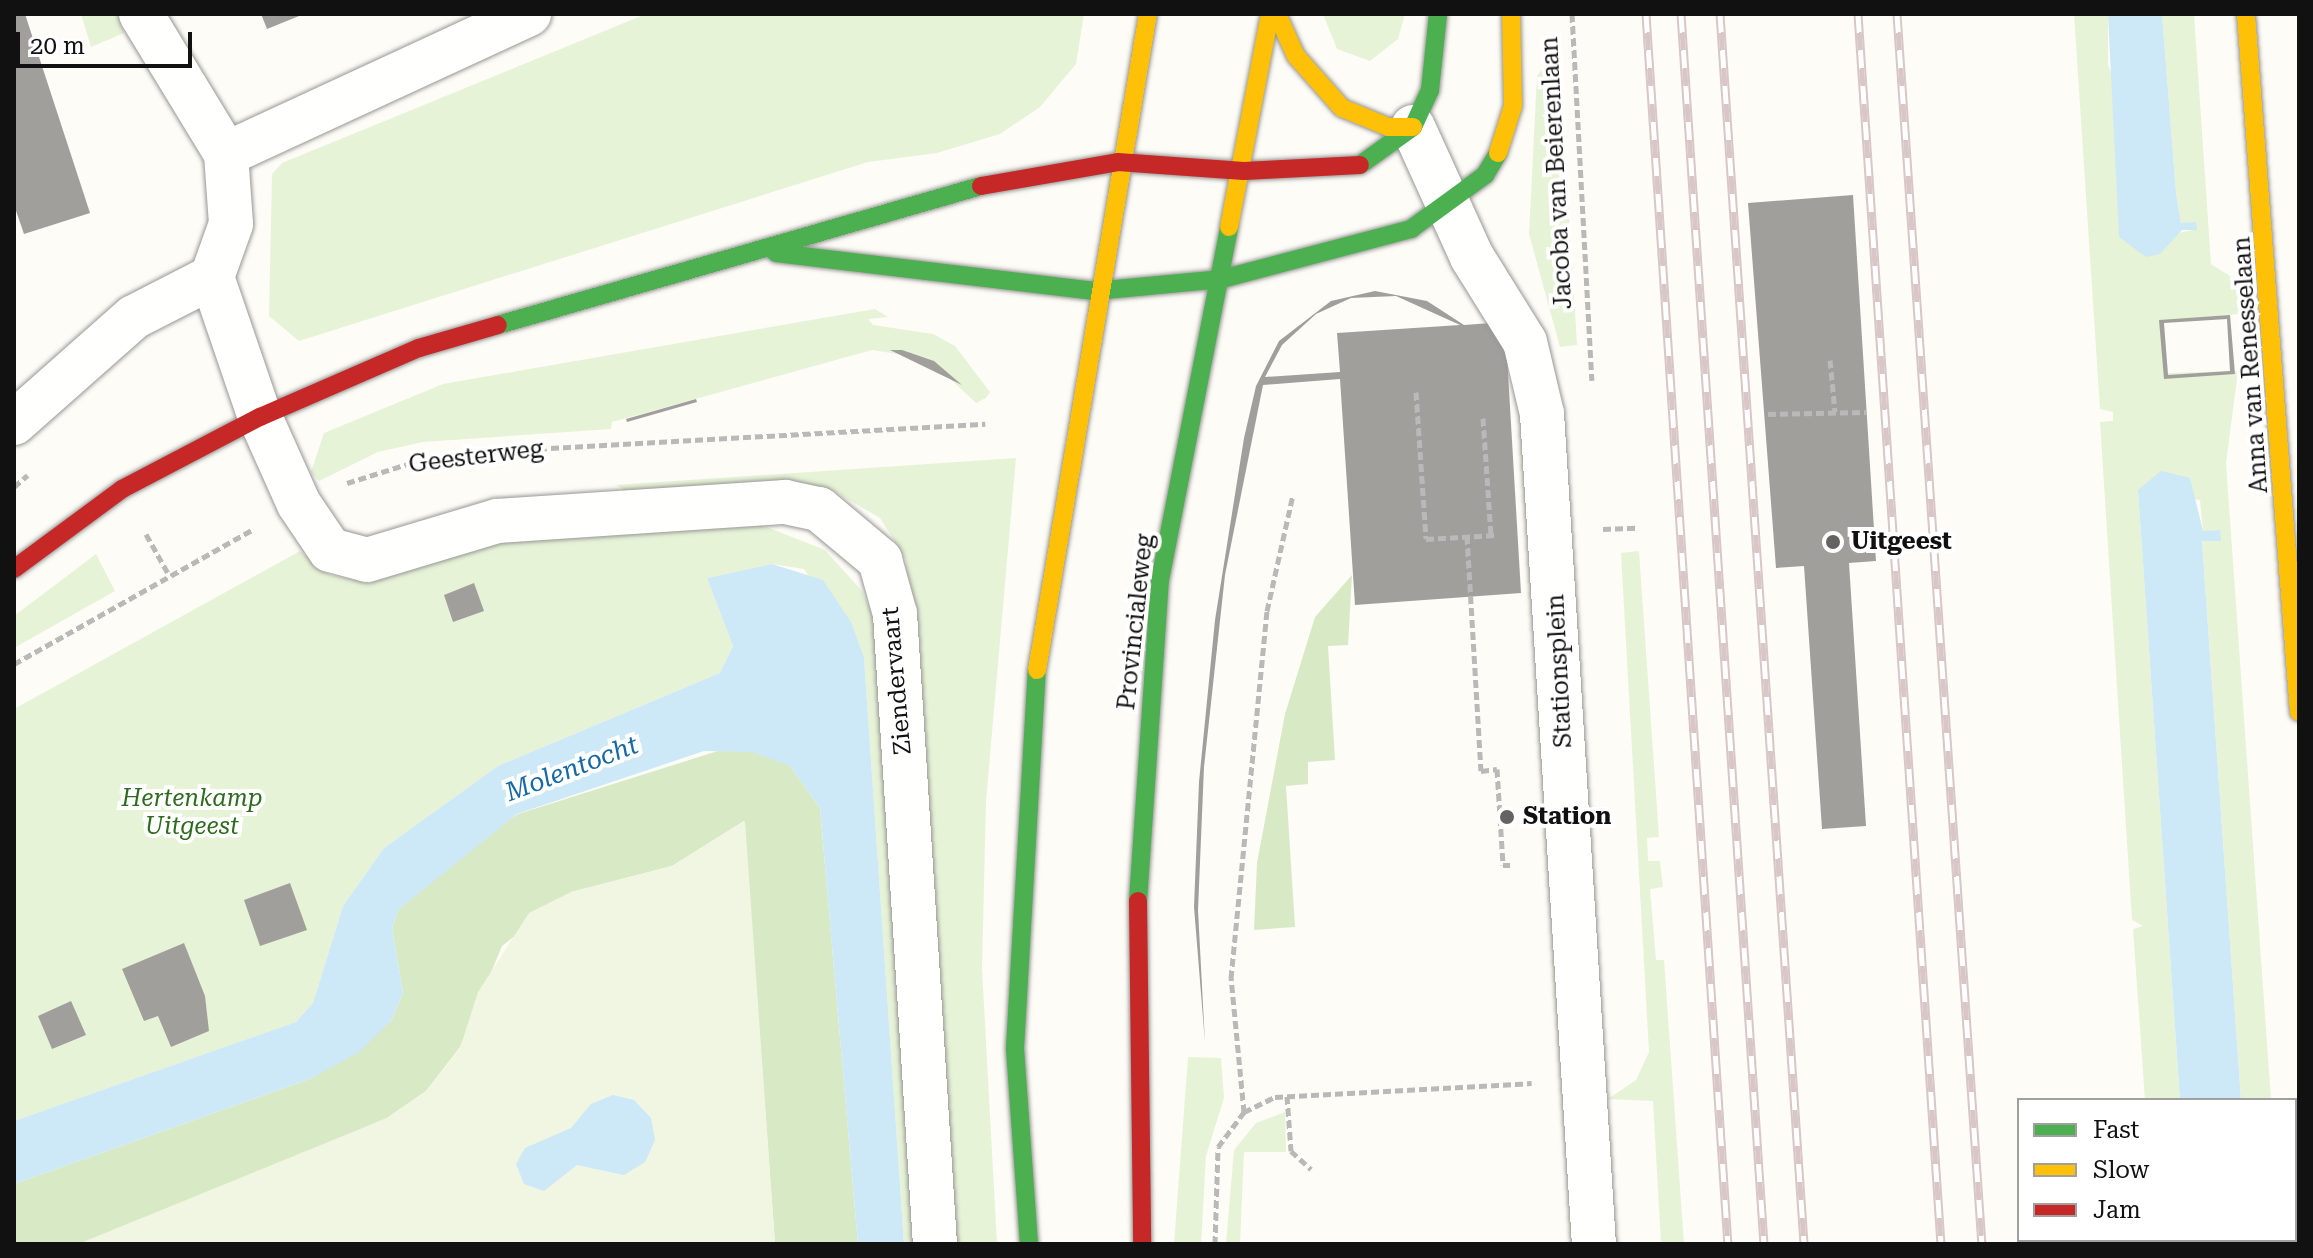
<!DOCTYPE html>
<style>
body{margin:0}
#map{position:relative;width:2313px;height:1258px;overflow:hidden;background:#fdfcf7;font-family:"Roboto Serif",serif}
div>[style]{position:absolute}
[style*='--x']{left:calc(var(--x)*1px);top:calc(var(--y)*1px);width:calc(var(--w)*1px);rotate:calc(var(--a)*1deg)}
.green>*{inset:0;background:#e7f3d7}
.forest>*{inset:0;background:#d8eac5}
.pitch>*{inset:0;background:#f0f6e1}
.water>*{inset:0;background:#cde8f7}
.building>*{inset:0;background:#a19f9c}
.path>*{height:5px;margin-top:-2.5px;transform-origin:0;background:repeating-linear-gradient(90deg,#b9b9b8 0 8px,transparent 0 12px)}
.roads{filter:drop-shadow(0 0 2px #979795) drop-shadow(0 0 2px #979795)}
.street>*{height:44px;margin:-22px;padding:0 22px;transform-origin:22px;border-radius:22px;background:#fffffe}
.fast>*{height:18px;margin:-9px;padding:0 9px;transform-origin:9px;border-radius:9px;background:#4caf50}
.slow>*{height:18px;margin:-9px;padding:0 9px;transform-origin:9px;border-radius:9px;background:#ffc107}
.jam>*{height:18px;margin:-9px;padding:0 9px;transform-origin:9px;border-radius:9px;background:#c62828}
.rail>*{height:9px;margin-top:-4.5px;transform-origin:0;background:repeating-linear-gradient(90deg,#fff 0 18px,#d9c6c7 0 36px);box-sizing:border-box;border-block:2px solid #d9c6c7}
.dots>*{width:22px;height:22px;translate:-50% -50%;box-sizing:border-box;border:4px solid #fff;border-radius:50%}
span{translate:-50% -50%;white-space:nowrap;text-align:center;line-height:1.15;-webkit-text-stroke:8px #fff;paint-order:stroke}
.street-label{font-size:24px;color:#111}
.poi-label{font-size:24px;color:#111;font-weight:700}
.left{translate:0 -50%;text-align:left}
.park-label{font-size:24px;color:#2f6b1f;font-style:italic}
.water-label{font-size:26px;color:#1768a6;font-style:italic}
.frame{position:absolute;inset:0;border:16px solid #111;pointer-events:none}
.legend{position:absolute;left:2017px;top:1098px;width:280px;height:144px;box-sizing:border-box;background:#fff;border:2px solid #a0a0a0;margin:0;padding:10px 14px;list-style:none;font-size:24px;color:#111}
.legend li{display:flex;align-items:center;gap:16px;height:40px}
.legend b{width:40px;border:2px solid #a0a0a0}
.scale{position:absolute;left:16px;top:32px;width:176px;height:36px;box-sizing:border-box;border:4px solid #111;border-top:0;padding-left:10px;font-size:24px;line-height:28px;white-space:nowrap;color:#111;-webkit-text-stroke:6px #fff;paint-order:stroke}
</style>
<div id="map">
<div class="green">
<div style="clip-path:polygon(81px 14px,117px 14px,124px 33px,91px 47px)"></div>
<div style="clip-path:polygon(646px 14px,1084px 14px,1076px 64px,1040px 107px,1000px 134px,937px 153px,868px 162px,299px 341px,269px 316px,272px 174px,282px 163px)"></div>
<div style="clip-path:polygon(1323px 14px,1405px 14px,1398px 39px,1370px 61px,1337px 49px)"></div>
<div style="clip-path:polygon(2074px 14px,2108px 14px,2108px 65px,2178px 233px,2197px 229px,2181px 223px,2176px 193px,2162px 14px,2194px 14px,2211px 264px,2236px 280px,2240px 314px,2162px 321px,2168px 373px,2238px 371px,2226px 463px,2271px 1100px,2241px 1100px,2202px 540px,2220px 541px,2219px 530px,2203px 532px,2200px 500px,2138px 490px,2180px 1100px,2145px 1100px,2133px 929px,2143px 926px,2132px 920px,2100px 422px,2113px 421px,2113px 412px,2100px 409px)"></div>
<div style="clip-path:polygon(1547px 63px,1560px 63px,1577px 345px,1560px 347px,1529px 234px,1537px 76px)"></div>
<div style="clip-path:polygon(875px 309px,888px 317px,868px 319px,873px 325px,933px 334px,955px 346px,990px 392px,986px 398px,976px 403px,929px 359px,872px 350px,612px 422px,611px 429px,423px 442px,378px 452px,319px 481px,311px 472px,324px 433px,443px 384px)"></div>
<div style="clip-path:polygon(1016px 458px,986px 801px,982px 968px,997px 1244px,955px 1244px,906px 559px,880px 518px,832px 490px,630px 493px,616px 485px)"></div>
<div style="clip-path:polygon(759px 524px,825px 550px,862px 591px,874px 619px,926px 1244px,904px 1244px,864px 658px,804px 569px,772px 564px,707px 578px,733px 646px,720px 673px,498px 766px,384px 848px,343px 906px,313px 1003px,296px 1022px,14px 1121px,14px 709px,300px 551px,329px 575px,370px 583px,500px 541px)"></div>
<div style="clip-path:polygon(1639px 551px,1659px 837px,1647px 838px,1648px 861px,1660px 861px,1663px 887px,1650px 889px,1656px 960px,1664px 960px,1684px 1244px,1661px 1244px,1653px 1101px,1608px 1099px,1636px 1080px,1649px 1052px,1621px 553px)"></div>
<div style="clip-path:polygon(96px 554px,115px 591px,14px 648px,14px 616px)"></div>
<div style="clip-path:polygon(1188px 1057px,1221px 1058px,1224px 1098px,1206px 1156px,1201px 1244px,1174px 1244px)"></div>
<div style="clip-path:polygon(1285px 1112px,1286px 1152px,1244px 1152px,1240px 1244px,1226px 1244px,1234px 1150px,1256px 1123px)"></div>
</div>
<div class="forest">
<div style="clip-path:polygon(1352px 575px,1348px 645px,1328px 646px,1335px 760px,1308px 762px,1308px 784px,1286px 786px,1295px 927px,1254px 930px,1257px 863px,1285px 714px,1315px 617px)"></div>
<div style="clip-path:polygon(721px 750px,766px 753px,790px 766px,820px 808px,858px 1244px,775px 1244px,744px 821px,672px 866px,571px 892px,502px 946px,460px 1047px,426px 1091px,387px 1118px,126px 1228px,78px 1244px,14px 1244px,14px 1184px,312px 1078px,391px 1021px,403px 993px,392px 929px,398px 910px,484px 836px,518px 814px)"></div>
</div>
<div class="pitch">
<div style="clip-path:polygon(745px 821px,775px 1244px,78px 1244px,387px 1118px,426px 1091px,460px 1048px,478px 992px,529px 913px,571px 892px,672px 866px)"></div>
</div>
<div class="water">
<div style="clip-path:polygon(2108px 14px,2162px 14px,2176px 193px,2181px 223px,2196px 222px,2197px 230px,2182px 230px,2160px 254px,2146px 257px,2119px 237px)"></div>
<div style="clip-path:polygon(2161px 471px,2190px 478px,2203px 531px,2220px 530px,2221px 541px,2202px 541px,2241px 1100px,2180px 1100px,2138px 490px)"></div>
<div style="clip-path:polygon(772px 564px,823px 580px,851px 622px,864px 658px,904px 1244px,858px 1244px,820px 808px,790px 766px,752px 752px,704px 751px,517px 814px,398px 910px,392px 929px,403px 993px,391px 1021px,359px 1052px,312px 1078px,14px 1184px,14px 1121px,296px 1022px,313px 1003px,343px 906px,384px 848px,498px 766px,720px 673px,733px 646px,707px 578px)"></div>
<div style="clip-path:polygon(613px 1095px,634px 1100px,651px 1118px,655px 1140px,645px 1162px,624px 1175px,577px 1165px,544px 1191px,524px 1184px,516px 1164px,525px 1148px,571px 1128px,591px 1104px)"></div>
</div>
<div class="building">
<div style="clip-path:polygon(14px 14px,25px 14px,90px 213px,24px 234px,14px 205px)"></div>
<div style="clip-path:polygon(261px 14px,304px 14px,267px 29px)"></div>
<div style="clip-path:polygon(1853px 195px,1876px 561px,1849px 563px,1866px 826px,1822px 829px,1804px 566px,1776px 568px,1748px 203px)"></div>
<div style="clip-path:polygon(evenodd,1375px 291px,1427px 301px,1464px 325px,1505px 322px,1521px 593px,1355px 605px,1340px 379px,1263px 385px,1225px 575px,1204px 767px,1198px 910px,1205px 1043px,1194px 907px,1199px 782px,1215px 620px,1244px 438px,1256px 386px,1279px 341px,1331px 301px,1375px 291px,1396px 296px,1460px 325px,1337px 333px,1340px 372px,1265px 377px,1282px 345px,1316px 314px,1351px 298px,1396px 296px)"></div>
<div style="clip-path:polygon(evenodd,2230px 315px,2235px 374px,2164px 379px,2159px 320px,2230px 315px,2227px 319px,2230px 371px,2168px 375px,2164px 323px,2227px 319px)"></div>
<div style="clip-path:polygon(890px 350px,902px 350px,934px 361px,962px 385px)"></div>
<div style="clip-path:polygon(696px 399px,697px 402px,627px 422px,626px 419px)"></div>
<div style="clip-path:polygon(474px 583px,484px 611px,453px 622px,444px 595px)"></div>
<div style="clip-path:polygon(290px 883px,307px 930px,260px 946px,244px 900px)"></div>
<div style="clip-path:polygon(184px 943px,205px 996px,209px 1031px,171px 1047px,158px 1016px,144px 1021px,122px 969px)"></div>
<div style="clip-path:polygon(71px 1001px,86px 1035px,52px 1049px,38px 1016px)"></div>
</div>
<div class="path">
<div style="--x:1572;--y:14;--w:367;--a:86.9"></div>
<div style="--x:1830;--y:360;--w:52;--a:84.5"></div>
<div style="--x:1416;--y:392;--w:147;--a:86.1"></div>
<div style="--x:1426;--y:539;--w:71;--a:-3.2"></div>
<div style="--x:1768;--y:414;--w:98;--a:-1.2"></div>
<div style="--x:1483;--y:418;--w:117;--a:86.1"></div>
<div style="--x:347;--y:483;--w:73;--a:-17.4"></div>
<div style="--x:417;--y:461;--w:99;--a:-6.4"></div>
<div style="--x:515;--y:450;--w:471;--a:-3.2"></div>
<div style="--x:14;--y:487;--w:18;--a:-41"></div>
<div style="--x:1603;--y:529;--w:34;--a:-2"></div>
<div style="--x:146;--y:534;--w:47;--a:60.7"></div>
<div style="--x:1467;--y:536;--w:235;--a:86.6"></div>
<div style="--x:1481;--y:771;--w:16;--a:-7"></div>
<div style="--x:1497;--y:769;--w:96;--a:86.4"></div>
<div style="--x:1503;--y:865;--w:7;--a:0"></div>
<div style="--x:14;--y:664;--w:273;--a:-29.4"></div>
<div style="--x:1287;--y:1096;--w:55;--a:85.8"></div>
<div style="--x:1291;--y:1151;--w:27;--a:42"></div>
<div style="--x:1244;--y:1112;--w:135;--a:-95.5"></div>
<div style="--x:1231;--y:978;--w:369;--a:-84.4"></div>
<div style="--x:1267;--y:611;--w:119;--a:-77.4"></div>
<div style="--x:1215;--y:1244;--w:97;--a:-88.2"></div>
<div style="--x:1218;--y:1147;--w:44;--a:-53.4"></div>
<div style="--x:1244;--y:1112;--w:34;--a:-26"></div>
<div style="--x:1275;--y:1097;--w:257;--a:-3.1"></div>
</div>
<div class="roads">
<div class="street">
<div style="--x:141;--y:14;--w:164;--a:58.7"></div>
<div style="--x:226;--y:154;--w:70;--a:85.9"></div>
<div style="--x:231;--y:224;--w:56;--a:109.7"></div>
<div style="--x:212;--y:277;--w:148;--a:71.1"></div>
<div style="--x:260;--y:417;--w:95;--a:65.9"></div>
<div style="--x:299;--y:504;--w:55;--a:56"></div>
<div style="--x:330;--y:550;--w:38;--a:15"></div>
<div style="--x:367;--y:560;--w:136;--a:-16.7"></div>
<div style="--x:497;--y:521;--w:289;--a:-3.8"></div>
<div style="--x:785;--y:502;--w:35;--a:12"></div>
<div style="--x:819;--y:509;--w:80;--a:39.9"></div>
<div style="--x:880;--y:560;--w:56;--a:74.5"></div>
<div style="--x:895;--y:614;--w:631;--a:86.37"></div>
<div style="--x:1413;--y:127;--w:143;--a:65.6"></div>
<div style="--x:1472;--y:257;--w:100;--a:58.1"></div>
<div style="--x:1525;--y:342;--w:74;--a:76.7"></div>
<div style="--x:1542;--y:414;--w:832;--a:86.42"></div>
<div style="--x:226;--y:154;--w:334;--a:-24.8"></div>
<div style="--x:14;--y:423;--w:160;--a:-41.5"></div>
<div style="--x:134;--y:317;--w:88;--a:-27.1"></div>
</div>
<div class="fast">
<div style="--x:1360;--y:165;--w:65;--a:-35.6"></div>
<div style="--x:1413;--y:127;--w:41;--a:-65.3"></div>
<div style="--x:1430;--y:90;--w:76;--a:-84"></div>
<div style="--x:776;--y:253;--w:321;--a:6.8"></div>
<div style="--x:1095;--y:291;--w:128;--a:-5.4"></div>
<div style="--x:1222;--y:279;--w:196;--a:-14.8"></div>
<div style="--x:1411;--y:229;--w:92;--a:-36.1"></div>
<div style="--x:1485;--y:175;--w:26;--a:-59"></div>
<div style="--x:498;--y:325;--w:503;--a:-16.06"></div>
<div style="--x:1138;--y:901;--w:322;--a:-86.1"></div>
<div style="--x:1160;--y:580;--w:360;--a:-78.9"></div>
<div style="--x:1029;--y:1244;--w:196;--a:-94.1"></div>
<div style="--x:1015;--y:1048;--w:379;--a:-86.7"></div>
</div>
<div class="slow">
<div style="--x:1277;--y:14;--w:46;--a:65.7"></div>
<div style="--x:1296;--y:56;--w:69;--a:48.5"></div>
<div style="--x:1342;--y:108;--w:50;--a:22.4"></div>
<div style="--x:1388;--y:127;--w:25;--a:0"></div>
<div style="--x:2246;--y:14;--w:700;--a:85.66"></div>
<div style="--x:1498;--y:153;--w:49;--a:-72.3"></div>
<div style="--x:1513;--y:106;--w:92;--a:-91.2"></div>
<div style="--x:1229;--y:227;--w:217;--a:-79.1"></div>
<div style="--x:1037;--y:670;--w:665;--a:-80.4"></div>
</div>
<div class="jam">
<div style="--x:981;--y:186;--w:139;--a:-9.9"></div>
<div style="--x:1118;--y:162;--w:126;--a:4.1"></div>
<div style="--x:1244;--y:171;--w:116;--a:-3"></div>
<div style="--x:14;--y:569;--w:134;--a:-36.5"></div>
<div style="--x:122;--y:489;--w:156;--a:-27.6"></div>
<div style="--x:260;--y:417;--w:173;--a:-23.5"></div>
<div style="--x:419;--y:348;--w:82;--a:-16.2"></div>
<div style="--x:1138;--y:901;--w:343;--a:89.3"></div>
</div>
</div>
<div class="rail">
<div style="--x:1646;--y:14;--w:1233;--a:86.19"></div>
<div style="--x:1681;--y:14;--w:1233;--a:86.14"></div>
<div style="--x:1720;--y:14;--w:1233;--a:86.09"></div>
<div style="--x:1858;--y:14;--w:1233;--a:86.14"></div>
<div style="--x:1897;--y:14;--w:1233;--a:86.05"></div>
</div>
<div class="dots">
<div style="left:1833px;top:542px;background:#646362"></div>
<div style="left:1507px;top:817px;background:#646362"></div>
</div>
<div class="street-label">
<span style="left:1557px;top:173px;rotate:-93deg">Jacoba van Beierenlaan</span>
<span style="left:2251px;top:365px;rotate:-94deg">Anna van Renesselaan</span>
<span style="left:476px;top:457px;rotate:-7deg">Geesterweg</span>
<span style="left:1136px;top:622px;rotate:-84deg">Provincialeweg</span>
<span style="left:1560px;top:671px;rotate:-93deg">Stationsplein</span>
<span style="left:897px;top:681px;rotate:-95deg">Ziendervaart</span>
</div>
<div class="poi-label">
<span class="left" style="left:1851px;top:542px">Uitgeest</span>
<span class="left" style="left:1523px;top:817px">Station</span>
</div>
<div class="park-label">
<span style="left:192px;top:813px">Hertenkamp<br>Uitgeest</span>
</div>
<div class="water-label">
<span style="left:572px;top:769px;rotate:-21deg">Molentocht</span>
</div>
<div class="frame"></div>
<ul class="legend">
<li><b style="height:10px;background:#4caf50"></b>Fast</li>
<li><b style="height:10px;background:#ffc107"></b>Slow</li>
<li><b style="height:10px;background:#c62828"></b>Jam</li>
</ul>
<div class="scale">20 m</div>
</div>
